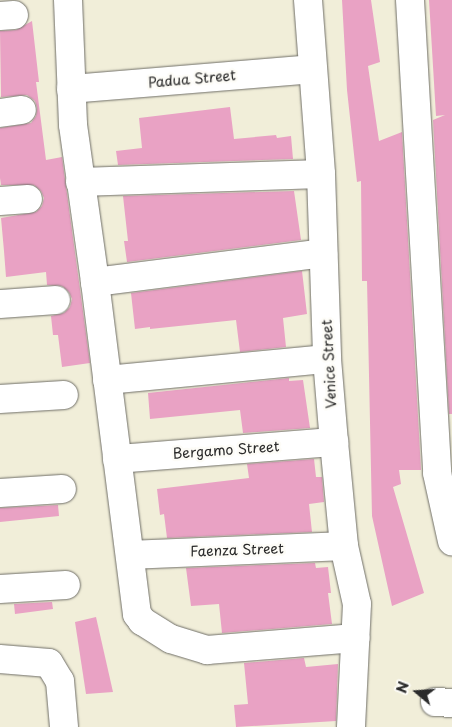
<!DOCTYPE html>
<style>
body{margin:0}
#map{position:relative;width:452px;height:727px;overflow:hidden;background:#f1eed9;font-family:"Playpen Sans",sans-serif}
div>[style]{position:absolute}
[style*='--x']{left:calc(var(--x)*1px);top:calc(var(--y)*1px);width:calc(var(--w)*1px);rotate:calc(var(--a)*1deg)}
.building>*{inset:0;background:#e9a2c4}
.roads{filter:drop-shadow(0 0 1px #706f68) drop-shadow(0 0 1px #706f68)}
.street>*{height:28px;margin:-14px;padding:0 14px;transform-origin:14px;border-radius:14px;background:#fff}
.secondary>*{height:28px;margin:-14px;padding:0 14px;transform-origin:14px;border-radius:14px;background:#fff}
span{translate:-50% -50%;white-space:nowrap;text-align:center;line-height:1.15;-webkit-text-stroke:5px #fdfcf7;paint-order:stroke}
.street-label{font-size:14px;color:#2b2b2b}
.north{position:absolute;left:392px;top:667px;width:50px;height:50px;-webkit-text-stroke:4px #fdfcf7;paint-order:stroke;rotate:288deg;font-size:14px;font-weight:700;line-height:20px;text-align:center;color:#2b2b2b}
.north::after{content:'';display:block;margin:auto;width:18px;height:22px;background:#2b2b2b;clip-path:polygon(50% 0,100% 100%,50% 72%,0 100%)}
</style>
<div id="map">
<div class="building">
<div style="clip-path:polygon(342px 0,371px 0,380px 62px,368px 66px,379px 141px,402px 132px,421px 470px,399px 470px,401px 484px,393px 487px,424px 593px,392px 606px,372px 516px,367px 281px,362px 281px,361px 181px,357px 182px,347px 90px)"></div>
<div style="clip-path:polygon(429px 0,452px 0,452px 414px,449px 414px,433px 120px,445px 115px,436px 116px)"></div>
<div style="clip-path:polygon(32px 21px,39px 82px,36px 82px,46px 160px,62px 157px,90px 363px,62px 367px,58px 335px,53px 335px,51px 316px,64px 313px,70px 307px,72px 299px,69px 292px,62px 286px,47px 285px,46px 272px,6px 277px,4px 251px,1px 218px,36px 212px,42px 206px,44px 198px,41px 191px,34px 185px,1px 185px,0 178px,0 128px,31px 123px,36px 116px,37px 108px,35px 101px,27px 95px,1px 97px,0 31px,16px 30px)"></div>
<div style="clip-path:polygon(230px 107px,234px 139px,276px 135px,277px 138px,291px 136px,293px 159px,118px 165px,116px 151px,142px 148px,139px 118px)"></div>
<div style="clip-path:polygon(294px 191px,301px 240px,127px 262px,124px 241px,128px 241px,123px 196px)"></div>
<div style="clip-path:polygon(302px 271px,307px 314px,283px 318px,286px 347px,240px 352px,236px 320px,150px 329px,150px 327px,135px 329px,131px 293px)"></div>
<div style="clip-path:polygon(289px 378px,289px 381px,303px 380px,310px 428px,243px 433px,240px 410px,150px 419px,148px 393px)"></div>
<div style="clip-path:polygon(314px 459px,316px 477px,322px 477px,324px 502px,309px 504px,312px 532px,167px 538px,164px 514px,160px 515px,157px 489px,249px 478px,247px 464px)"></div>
<div style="clip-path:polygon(58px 505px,59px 516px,0 522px,0 508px)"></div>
<div style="clip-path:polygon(315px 563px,316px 568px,328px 567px,331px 593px,328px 593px,332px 624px,222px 633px,219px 604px,191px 606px,186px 568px)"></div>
<div style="clip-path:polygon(52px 602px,53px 609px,15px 614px,14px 604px)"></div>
<div style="clip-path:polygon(96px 617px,113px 692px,86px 694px,75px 622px)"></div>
<div style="clip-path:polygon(304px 658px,306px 667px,338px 664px,336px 721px,236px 727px,234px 705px,248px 704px,244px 663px)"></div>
</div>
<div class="roads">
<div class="street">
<div style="--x:68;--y:0;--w:125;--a:87.7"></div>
<div style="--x:73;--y:125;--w:159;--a:82"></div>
<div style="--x:95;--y:282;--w:335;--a:82.8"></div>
<div style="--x:137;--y:614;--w:9;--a:54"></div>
<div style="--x:142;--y:621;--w:34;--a:32"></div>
<div style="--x:171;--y:639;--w:38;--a:17"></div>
<div style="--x:207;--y:650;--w:149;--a:-4.6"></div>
<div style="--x:0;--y:16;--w:14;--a:-4"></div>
<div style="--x:71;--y:89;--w:242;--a:-4.7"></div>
<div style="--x:0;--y:113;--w:22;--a:-8"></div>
<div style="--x:80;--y:182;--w:241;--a:-1.9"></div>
<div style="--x:0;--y:201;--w:28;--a:-4"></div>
<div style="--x:95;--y:282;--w:230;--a:-7.2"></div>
<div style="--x:0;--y:304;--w:56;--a:-4.1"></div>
<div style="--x:107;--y:380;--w:221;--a:-5.5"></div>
<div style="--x:0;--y:399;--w:64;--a:-3.6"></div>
<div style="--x:117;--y:459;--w:218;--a:-4.5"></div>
<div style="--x:0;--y:493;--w:62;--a:-3.7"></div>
<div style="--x:130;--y:555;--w:214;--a:-2.4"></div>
<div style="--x:0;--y:589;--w:66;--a:-3.5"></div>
<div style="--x:0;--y:659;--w:49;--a:4.7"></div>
<div style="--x:49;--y:663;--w:21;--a:59"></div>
<div style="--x:60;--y:681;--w:46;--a:85"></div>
<div style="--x:435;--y:702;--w:17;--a:3"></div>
</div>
<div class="secondary">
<div style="--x:308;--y:0;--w:174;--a:85.7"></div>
<div style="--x:321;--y:174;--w:185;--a:88.1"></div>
<div style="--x:327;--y:359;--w:83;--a:85.2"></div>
<div style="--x:334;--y:442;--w:104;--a:84.5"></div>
<div style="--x:344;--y:546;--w:59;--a:77.4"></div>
<div style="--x:357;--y:604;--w:123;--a:92.8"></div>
<div style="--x:410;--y:0;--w:474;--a:86.7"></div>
<div style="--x:437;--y:473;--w:70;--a:77.6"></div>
</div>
</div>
<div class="street-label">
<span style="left:192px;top:79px;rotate:-5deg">Padua Street</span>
<span style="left:329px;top:364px;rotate:-93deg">Venice Street</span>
<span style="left:226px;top:450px;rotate:-4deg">Bergamo Street</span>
<span style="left:237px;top:550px;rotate:-2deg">Faenza Street</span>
</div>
<div class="north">N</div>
</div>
